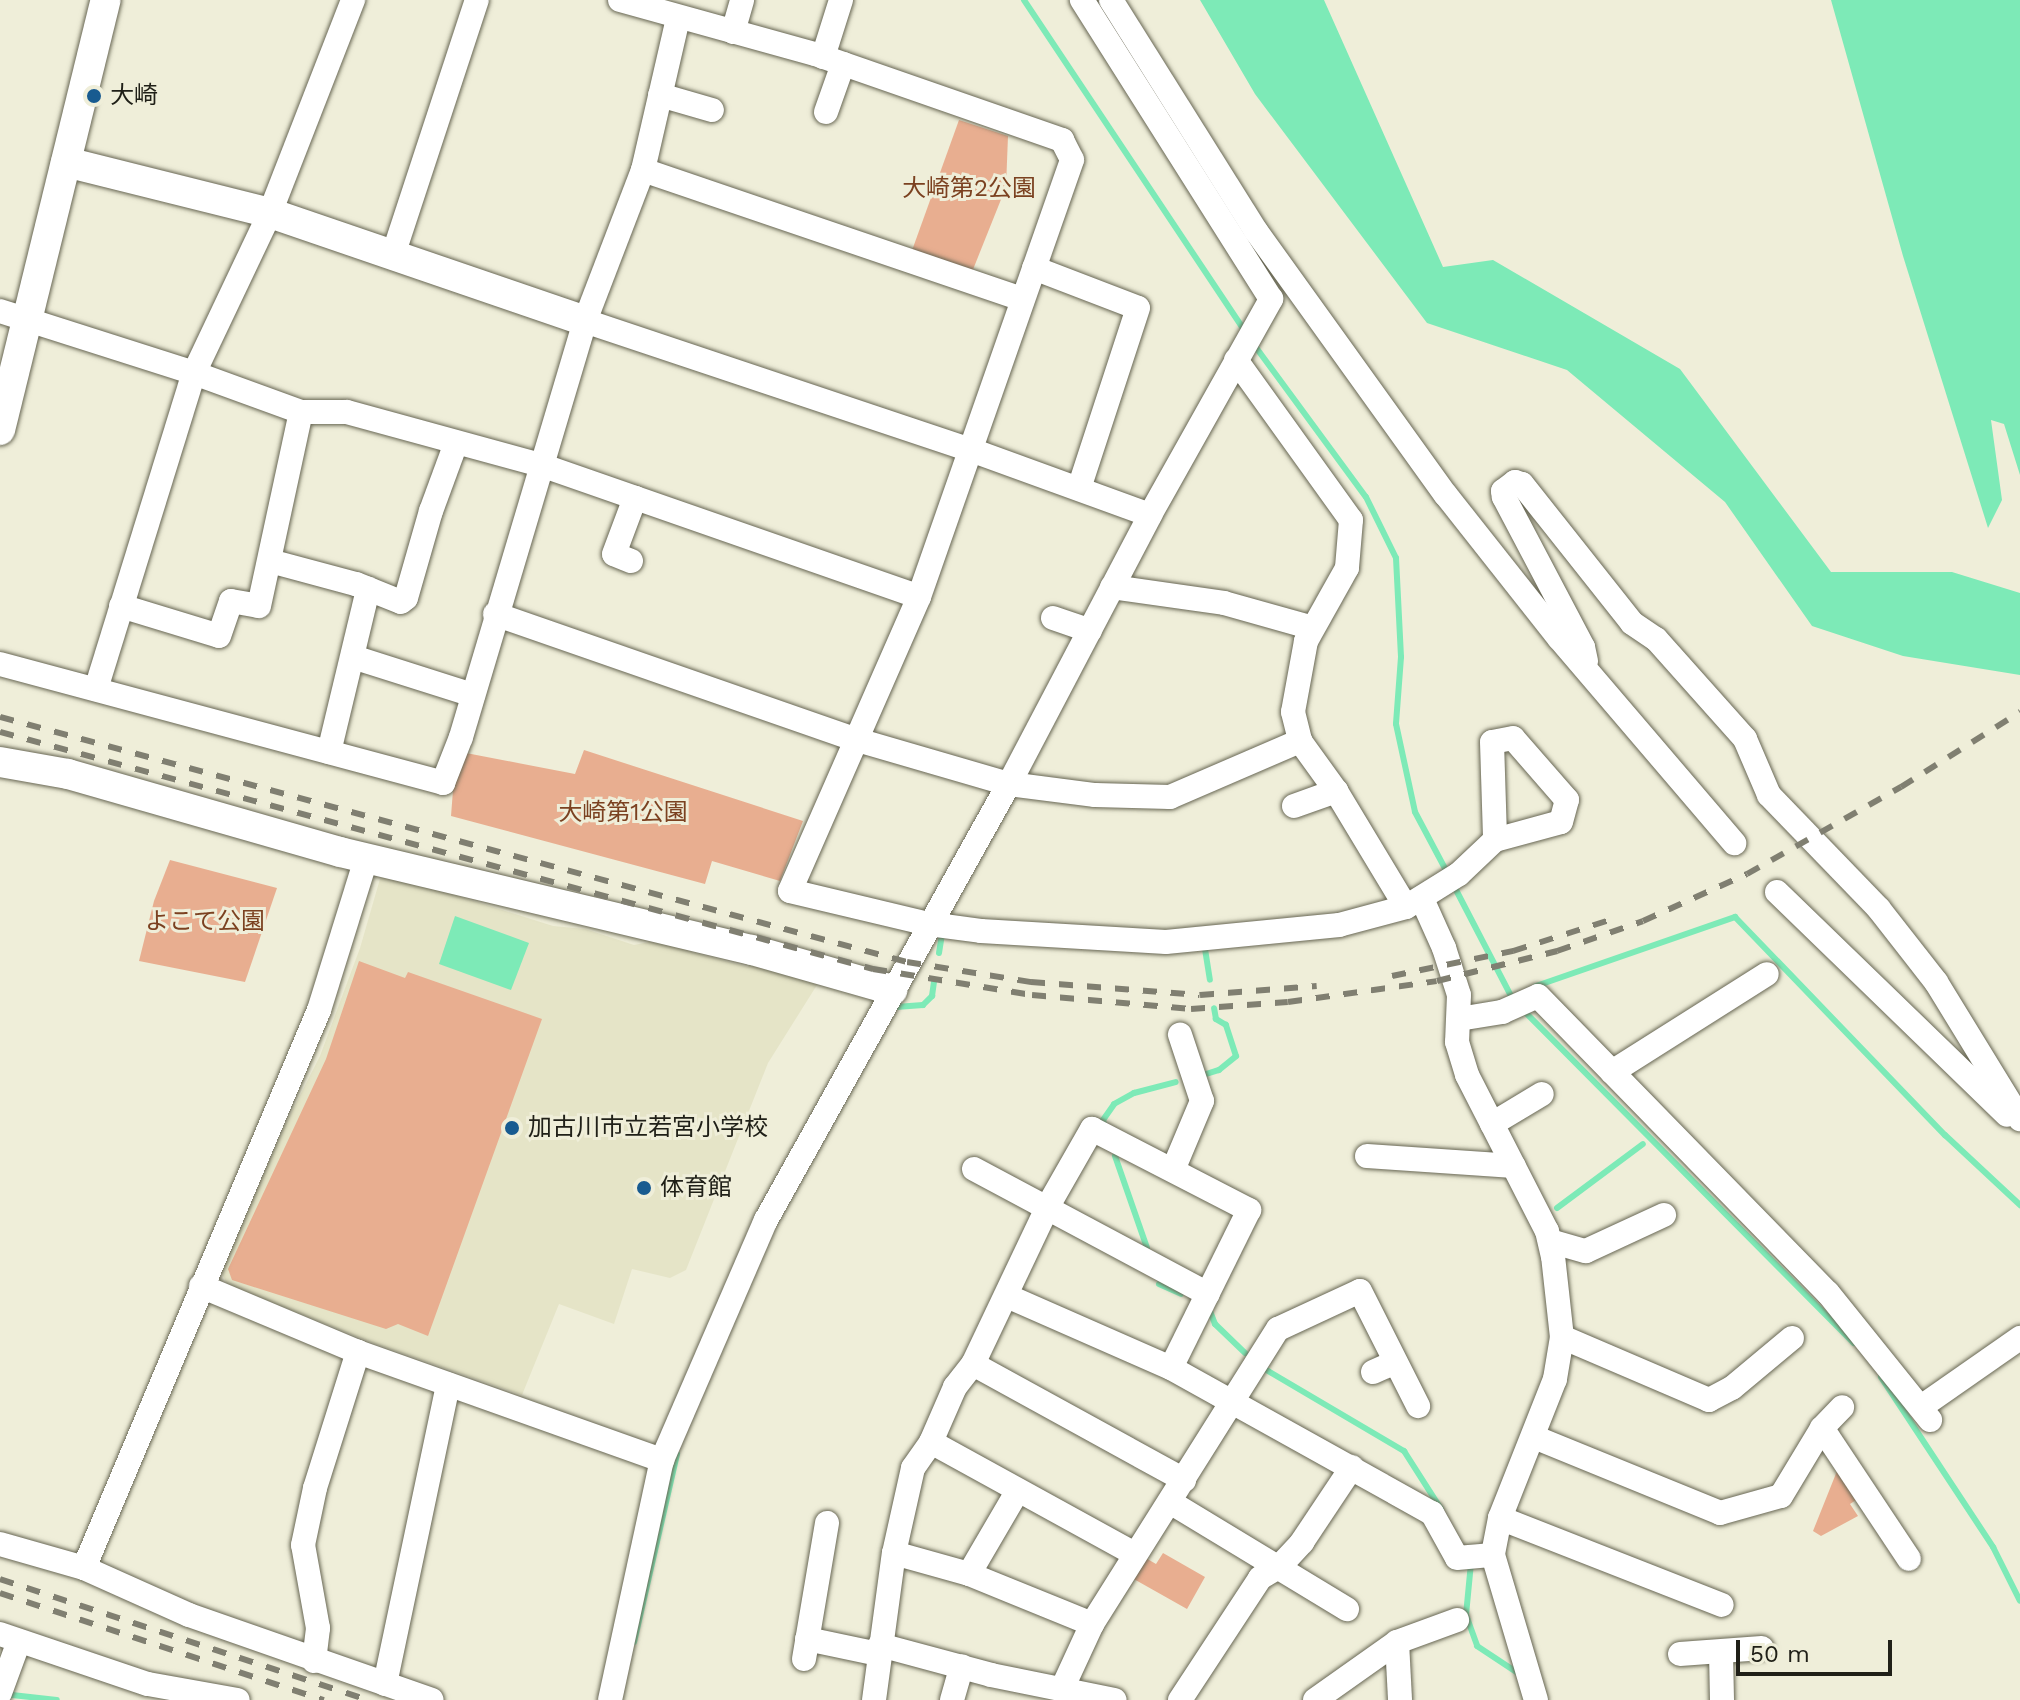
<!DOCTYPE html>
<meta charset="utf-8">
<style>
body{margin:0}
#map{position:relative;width:2020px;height:1700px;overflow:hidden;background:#efeed9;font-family:"Work Sans","Noto Sans JP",sans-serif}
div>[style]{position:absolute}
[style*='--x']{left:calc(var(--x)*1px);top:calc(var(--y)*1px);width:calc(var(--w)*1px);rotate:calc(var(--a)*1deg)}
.built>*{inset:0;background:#e5e4c7}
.green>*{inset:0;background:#e8ae90}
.water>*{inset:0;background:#7deab7}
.stream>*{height:6px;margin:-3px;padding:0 3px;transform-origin:3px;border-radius:3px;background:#7deab7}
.roads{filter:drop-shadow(0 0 2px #676653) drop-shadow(0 0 2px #676653)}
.minor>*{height:24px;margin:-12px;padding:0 12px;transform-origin:12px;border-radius:12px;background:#fff}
.tertiary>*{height:30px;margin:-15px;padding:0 15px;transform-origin:15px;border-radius:15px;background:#fff}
.rail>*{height:6px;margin-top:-3px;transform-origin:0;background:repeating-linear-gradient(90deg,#807f71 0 14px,transparent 0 28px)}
.dots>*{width:22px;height:22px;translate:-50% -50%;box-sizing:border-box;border:4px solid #efeed9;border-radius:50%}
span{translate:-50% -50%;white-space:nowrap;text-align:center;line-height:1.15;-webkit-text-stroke:6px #efeed9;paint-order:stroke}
.poi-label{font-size:24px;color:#202018}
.left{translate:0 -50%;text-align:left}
.park-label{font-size:24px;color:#7b4120}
.scale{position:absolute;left:1736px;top:1640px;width:156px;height:36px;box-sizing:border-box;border:4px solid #202018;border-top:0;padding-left:10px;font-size:24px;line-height:28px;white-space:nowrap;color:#202018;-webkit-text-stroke:6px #efeed9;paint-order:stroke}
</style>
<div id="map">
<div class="built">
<div style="clip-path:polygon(388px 874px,553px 926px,585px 929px,634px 945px,654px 941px,690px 948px,691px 952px,748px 967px,752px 958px,822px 977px,768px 1063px,686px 1270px,670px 1278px,632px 1269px,614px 1324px,559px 1304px,522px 1395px,373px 1343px,227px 1284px,221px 1271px,287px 1121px,320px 1056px,360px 948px,380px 879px)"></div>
</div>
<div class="green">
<div style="clip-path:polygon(959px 120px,1008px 136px,1006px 187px,970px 277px,910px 256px)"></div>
<div style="clip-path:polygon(584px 750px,803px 821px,780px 881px,712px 861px,705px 884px,451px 816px,453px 790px,466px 753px,575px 774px)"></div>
<div style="clip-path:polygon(170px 860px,277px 888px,245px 982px,139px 961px,154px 901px)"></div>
<div style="clip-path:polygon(359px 961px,405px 978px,408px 972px,542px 1019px,428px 1336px,398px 1324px,386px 1329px,232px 1280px,228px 1269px,326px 1059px)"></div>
<div style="clip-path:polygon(1837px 1471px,1856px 1500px,1850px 1504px,1858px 1516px,1821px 1536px,1813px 1531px)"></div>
<div style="clip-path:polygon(1163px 1553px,1205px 1577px,1187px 1609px,1132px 1578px,1144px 1557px,1156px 1564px)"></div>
</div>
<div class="water">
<div style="clip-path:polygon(1200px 0,1324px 0,1443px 267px,1493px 260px,1680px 369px,1831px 572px,1952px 572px,2020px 593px,2020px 675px,1903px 656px,1812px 626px,1725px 502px,1567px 370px,1427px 323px,1255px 94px)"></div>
<div style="clip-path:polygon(1831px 0,2020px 0,2020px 475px,2004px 424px,1991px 420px,2002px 500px,1988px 528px,1903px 256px)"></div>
<div style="clip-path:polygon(455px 916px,529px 943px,511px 990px,439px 964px)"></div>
</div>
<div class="stream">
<div style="--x:1024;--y:0;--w:400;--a:56.3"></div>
<div style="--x:1252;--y:342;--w:192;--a:53.7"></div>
<div style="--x:1366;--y:497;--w:68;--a:63.8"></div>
<div style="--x:1396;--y:558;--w:99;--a:87.1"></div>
<div style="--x:1401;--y:657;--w:67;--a:94.3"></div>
<div style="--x:1396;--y:724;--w:90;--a:77.8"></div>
<div style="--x:1415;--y:812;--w:72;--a:62"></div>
<div style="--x:1454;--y:886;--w:128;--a:62.6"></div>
<div style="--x:1205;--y:949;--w:31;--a:81"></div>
<div style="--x:939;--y:953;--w:19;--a:-81"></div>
<div style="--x:1536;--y:986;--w:211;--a:-19.1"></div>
<div style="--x:1735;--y:917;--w:303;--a:46.1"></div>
<div style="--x:1945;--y:1135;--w:103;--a:43"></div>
<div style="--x:896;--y:1007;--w:27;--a:-4"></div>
<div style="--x:923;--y:1005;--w:13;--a:-45"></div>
<div style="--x:932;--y:996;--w:15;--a:-82"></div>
<div style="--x:1524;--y:1011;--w:468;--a:45.2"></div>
<div style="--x:1200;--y:1076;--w:20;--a:-18"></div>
<div style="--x:1219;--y:1070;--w:22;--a:-39"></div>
<div style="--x:1236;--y:1056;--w:33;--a:-108"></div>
<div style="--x:1226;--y:1025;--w:12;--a:-149"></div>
<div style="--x:1216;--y:1019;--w:11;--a:-100"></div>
<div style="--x:1105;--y:1128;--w:8;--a:-104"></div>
<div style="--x:1103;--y:1120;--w:19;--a:-55"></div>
<div style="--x:1114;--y:1104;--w:23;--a:-29"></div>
<div style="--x:1134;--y:1093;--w:43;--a:-14.7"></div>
<div style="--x:1115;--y:1156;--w:97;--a:70.8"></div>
<div style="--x:1557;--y:1208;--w:107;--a:-36.7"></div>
<div style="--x:1159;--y:1284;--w:24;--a:24"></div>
<div style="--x:1210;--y:1311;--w:14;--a:69"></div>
<div style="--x:1215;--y:1324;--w:42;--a:44"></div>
<div style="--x:1263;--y:1368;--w:164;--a:30.5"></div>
<div style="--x:1404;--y:1451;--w:69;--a:57.5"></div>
<div style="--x:1881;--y:1377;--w:204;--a:56.6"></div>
<div style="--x:1993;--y:1547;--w:60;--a:63.4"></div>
<div style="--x:1471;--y:1563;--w:52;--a:95.5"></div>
<div style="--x:1466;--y:1615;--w:33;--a:70"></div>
<div style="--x:1477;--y:1646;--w:53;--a:33.4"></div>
<div style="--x:634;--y:1642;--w:193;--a:-77.1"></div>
<div style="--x:12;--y:1695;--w:45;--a:6.3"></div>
</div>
<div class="roads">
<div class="minor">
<div style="--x:620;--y:0;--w:202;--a:15.5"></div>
<div style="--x:815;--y:54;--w:262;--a:19.2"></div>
<div style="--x:1062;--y:140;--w:22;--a:63"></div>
<div style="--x:1072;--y:160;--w:463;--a:109.3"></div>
<div style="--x:919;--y:597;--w:321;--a:113.7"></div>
<div style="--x:790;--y:891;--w:143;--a:13.4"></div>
<div style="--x:929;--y:924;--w:52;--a:7.7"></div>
<div style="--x:981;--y:931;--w:185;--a:3.4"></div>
<div style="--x:1166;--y:942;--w:174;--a:-5.6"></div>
<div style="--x:1339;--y:925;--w:69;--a:-15"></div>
<div style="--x:1406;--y:907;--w:62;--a:-31.9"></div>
<div style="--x:1459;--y:874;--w:50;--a:-43.4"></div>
<div style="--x:1495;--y:840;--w:68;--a:-15.3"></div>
<div style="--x:1561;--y:822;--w:23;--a:-75"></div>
<div style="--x:1567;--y:800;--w:82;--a:-131.1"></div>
<div style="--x:1513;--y:738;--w:21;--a:169"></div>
<div style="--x:1492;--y:742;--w:98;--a:88.2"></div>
<div style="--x:1111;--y:0;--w:273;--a:57.9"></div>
<div style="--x:1256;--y:231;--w:325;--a:54.3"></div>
<div style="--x:1446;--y:495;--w:182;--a:51.7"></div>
<div style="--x:1559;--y:638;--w:270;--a:49.5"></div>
<div style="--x:733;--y:32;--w:33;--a:-74"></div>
<div style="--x:823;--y:57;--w:60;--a:-72.5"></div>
<div style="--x:660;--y:95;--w:54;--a:16.1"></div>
<div style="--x:826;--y:112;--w:51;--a:-70.5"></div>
<div style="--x:643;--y:170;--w:401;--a:18.8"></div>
<div style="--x:393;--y:255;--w:268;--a:-71.8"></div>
<div style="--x:1034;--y:268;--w:111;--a:21"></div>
<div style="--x:1138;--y:308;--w:190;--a:108.1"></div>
<div style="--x:0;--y:311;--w:204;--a:17.7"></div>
<div style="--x:194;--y:373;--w:114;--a:20"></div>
<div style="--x:301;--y:412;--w:46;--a:0"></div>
<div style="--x:347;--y:412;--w:201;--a:15.3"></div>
<div style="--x:541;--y:465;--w:400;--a:19.2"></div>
<div style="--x:585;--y:321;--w:407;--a:18.5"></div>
<div style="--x:971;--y:450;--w:190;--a:20"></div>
<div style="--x:1236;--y:360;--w:197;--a:54.3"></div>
<div style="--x:1351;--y:520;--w:48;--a:94.8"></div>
<div style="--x:1347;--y:568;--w:84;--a:119.3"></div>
<div style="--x:1306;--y:641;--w:72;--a:100.4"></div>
<div style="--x:1293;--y:712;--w:30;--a:76"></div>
<div style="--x:270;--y:561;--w:89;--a:15"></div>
<div style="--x:356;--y:584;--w:48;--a:21.8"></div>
<div style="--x:401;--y:602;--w:6;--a:-39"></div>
<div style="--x:406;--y:598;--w:91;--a:-74"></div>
<div style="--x:431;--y:511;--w:72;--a:-69.8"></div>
<div style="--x:631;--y:561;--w:18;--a:-158"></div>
<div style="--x:614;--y:554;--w:60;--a:-69.4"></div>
<div style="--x:1112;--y:587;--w:113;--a:8.1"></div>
<div style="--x:1224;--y:603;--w:92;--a:15.7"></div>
<div style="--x:121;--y:606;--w:102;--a:17"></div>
<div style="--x:219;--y:636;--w:37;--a:-71"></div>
<div style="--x:231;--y:601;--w:28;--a:10"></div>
<div style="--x:259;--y:606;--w:198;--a:-77.8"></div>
<div style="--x:495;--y:614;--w:380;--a:19.2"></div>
<div style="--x:854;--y:739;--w:161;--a:16.2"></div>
<div style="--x:1009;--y:784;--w:87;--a:7.3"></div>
<div style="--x:1095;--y:795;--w:75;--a:1.5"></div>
<div style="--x:1170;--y:797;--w:142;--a:-23.3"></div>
<div style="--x:1300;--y:741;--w:62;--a:54.2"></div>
<div style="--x:1336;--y:791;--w:135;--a:58.9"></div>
<div style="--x:1053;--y:618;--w:39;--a:19"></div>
<div style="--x:353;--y:657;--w:126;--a:17.6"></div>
<div style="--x:1586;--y:661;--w:14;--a:-102"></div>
<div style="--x:1583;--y:647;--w:170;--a:-117.8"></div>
<div style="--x:1504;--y:497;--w:6;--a:-99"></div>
<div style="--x:1503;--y:491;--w:15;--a:-37"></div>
<div style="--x:1515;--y:482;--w:7;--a:16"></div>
<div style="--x:1522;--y:484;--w:177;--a:51.6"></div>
<div style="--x:1632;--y:623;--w:29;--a:34"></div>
<div style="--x:1656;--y:639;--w:134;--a:48.3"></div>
<div style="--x:1745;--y:739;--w:61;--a:66.8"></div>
<div style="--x:1769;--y:795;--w:158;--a:46"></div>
<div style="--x:1879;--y:909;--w:93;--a:52"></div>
<div style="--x:1936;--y:982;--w:161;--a:58.5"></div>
<div style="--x:0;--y:664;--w:459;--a:15"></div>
<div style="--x:443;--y:783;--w:49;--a:-68.6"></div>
<div style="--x:461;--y:737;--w:434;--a:-73.4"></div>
<div style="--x:585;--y:321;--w:162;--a:-69"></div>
<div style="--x:643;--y:170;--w:156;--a:-77"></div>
<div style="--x:96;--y:689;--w:331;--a:-72.8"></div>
<div style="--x:194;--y:373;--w:177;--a:-64.6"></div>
<div style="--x:270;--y:213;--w:229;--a:-68.7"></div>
<div style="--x:329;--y:752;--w:168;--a:-76.5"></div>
<div style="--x:1294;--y:806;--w:45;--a:-19.7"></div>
<div style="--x:1777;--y:892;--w:320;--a:44.1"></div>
<div style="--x:1422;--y:899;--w:54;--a:65.8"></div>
<div style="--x:1444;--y:948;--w:49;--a:72.3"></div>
<div style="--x:1459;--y:995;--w:47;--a:92.4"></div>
<div style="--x:1457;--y:1042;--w:34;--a:73"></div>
<div style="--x:1467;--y:1075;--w:175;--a:62.9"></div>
<div style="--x:1547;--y:1231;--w:26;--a:77"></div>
<div style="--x:1553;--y:1256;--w:81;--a:83.7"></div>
<div style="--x:1562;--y:1337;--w:43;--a:99.5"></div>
<div style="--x:1555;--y:1379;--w:149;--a:111.6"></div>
<div style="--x:1500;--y:1518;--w:38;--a:101"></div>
<div style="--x:1493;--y:1555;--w:151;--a:73.5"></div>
<div style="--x:1459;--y:1019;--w:44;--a:-9.2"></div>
<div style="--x:1502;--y:1012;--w:39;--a:-24"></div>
<div style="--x:1538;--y:996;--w:415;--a:45.7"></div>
<div style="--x:1828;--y:1293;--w:163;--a:51.2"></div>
<div style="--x:1612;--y:1072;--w:183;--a:-32.3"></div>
<div style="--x:1492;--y:1124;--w:58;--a:-31"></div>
<div style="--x:1367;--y:1156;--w:147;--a:3.9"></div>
<div style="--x:974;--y:1169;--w:265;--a:28.1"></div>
<div style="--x:1173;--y:1170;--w:75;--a:-67.2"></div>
<div style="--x:1202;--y:1101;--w:70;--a:-108.4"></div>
<div style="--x:1550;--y:1241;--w:37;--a:16"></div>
<div style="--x:1586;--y:1251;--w:86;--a:-24.8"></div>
<div style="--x:201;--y:1286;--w:170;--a:22.8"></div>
<div style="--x:358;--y:1352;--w:323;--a:19.6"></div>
<div style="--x:1007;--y:1296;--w:179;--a:23.7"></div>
<div style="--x:1171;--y:1368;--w:299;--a:29.1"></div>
<div style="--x:1432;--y:1513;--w:51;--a:60.9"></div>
<div style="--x:1457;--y:1558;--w:36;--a:-5"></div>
<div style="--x:1562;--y:1337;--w:160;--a:23.2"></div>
<div style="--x:1709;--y:1400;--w:26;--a:-28"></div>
<div style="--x:1732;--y:1388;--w:78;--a:-39.8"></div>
<div style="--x:973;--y:1364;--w:241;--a:28.8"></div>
<div style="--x:1373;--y:1372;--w:24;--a:-24"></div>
<div style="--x:1921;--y:1407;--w:121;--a:-34.9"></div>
<div style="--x:1822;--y:1428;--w:157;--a:56.4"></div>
<div style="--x:1534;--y:1437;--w:201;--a:22.2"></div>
<div style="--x:1720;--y:1513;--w:63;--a:-15.6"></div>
<div style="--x:1781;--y:1496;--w:79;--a:-58.9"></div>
<div style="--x:1822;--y:1428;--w:29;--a:-46"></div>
<div style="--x:931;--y:1442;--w:233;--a:28.8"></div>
<div style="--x:1170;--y:1502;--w:207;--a:31.2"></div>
<div style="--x:1500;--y:1518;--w:238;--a:21.4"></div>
<div style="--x:0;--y:1544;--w:87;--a:15.9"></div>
<div style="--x:84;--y:1568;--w:115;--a:24.1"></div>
<div style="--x:189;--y:1615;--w:257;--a:19.3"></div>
<div style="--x:894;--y:1553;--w:78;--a:15.6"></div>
<div style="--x:969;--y:1574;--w:133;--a:22.1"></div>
<div style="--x:84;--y:1568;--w:605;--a:-67.16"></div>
<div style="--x:319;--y:1010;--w:158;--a:-72.7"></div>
<div style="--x:969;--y:1574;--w:95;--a:-59.7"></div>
<div style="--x:0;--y:1634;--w:156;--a:18.7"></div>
<div style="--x:148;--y:1684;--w:91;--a:10.1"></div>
<div style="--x:807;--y:1639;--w:74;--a:11.8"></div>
<div style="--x:1397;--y:1642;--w:58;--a:87"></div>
<div style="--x:880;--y:1645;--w:115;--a:15.1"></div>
<div style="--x:991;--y:1675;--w:126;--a:11.4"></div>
<div style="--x:1721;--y:1652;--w:48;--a:88.8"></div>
<div style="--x:1680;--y:1654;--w:82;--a:-4.2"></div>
<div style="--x:804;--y:1659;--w:138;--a:-80.4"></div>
<div style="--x:314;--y:1661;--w:33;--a:-83"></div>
<div style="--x:318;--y:1628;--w:84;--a:-100.2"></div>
<div style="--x:303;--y:1545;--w:58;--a:-78.1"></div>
<div style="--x:315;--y:1488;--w:143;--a:-72.5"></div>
<div style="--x:385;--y:1684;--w:306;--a:-78.1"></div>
<div style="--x:1062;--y:1689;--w:72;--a:-65.2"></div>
<div style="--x:1092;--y:1624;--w:349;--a:-57.8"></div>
<div style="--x:1278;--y:1329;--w:90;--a:-24.9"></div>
<div style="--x:1360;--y:1291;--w:129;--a:63.2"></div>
<div style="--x:0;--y:1693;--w:55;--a:-69.9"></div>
<div style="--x:610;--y:1700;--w:246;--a:-77.8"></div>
<div style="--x:662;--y:1460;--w:262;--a:-66.6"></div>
<div style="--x:766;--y:1220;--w:499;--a:-60.9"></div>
<div style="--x:1009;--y:784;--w:304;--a:-62.3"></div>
<div style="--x:1150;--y:515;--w:248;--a:-60.7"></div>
<div style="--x:1271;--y:299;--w:354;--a:-122.3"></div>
<div style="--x:874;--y:1700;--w:148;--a:-82.3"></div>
<div style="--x:894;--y:1553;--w:87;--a:-77.4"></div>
<div style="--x:913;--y:1468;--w:32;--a:-55"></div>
<div style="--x:931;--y:1442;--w:60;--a:-66.4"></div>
<div style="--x:955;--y:1387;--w:29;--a:-52"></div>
<div style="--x:973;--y:1364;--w:175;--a:-64.6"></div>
<div style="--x:1048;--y:1206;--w:89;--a:-60.3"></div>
<div style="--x:1092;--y:1129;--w:177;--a:27.3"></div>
<div style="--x:1249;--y:1210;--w:176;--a:116.3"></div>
<div style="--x:952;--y:1700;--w:35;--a:-74"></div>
<div style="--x:1180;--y:1700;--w:146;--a:-56.7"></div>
<div style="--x:1260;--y:1578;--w:23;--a:-31"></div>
<div style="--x:1280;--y:1566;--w:33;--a:-47"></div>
<div style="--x:1302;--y:1542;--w:90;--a:-56.3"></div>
<div style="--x:1315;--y:1700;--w:100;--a:-35.3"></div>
<div style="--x:1397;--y:1642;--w:64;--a:-20.1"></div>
</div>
<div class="tertiary">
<div style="--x:66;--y:162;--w:210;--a:14"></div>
<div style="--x:270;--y:213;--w:333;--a:18.9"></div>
<div style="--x:0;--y:430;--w:443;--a:-76.2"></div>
<div style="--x:0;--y:762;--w:69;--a:10"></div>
<div style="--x:68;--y:774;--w:283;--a:16"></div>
<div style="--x:340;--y:852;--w:423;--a:13.4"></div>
<div style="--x:752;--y:950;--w:146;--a:15.9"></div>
</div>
</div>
<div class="rail">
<div style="--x:0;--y:717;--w:940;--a:15.12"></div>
<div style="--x:907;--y:962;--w:126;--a:9.2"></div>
<div style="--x:1031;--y:982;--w:169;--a:4.4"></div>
<div style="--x:1200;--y:995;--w:117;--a:-4.4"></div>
<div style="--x:0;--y:732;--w:905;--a:15.19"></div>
<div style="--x:873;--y:969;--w:161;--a:9.3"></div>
<div style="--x:1032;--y:995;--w:160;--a:5"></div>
<div style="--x:1191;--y:1009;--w:97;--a:-4.1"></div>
<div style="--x:1288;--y:1002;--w:150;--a:-8"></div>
<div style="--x:1437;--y:981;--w:124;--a:-14"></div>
<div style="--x:1557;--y:951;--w:91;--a:-19.2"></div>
<div style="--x:1643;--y:921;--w:114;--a:-24.3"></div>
<div style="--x:1747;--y:874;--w:177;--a:-29.5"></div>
<div style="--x:1901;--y:787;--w:141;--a:-32.2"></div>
<div style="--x:1392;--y:976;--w:124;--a:-11.7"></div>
<div style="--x:1513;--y:951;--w:108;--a:-17.8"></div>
<div style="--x:0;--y:1579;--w:386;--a:18.2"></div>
<div style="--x:0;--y:1593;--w:341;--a:18.3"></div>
</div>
<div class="dots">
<div style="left:94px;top:96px;background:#185b90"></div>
<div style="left:512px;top:1128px;background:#185b90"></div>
<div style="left:644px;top:1188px;background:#185b90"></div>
</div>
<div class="poi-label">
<span class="left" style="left:110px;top:96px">大崎</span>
<span class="left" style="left:528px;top:1128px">加古川市立若宮小学校</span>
<span class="left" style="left:660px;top:1188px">体育館</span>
</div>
<div class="park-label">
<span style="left:969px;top:189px">大崎第2公園</span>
<span style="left:623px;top:813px">大崎第1公園</span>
<span style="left:205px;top:922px">よこて公園</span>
</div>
<div class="scale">50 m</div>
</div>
